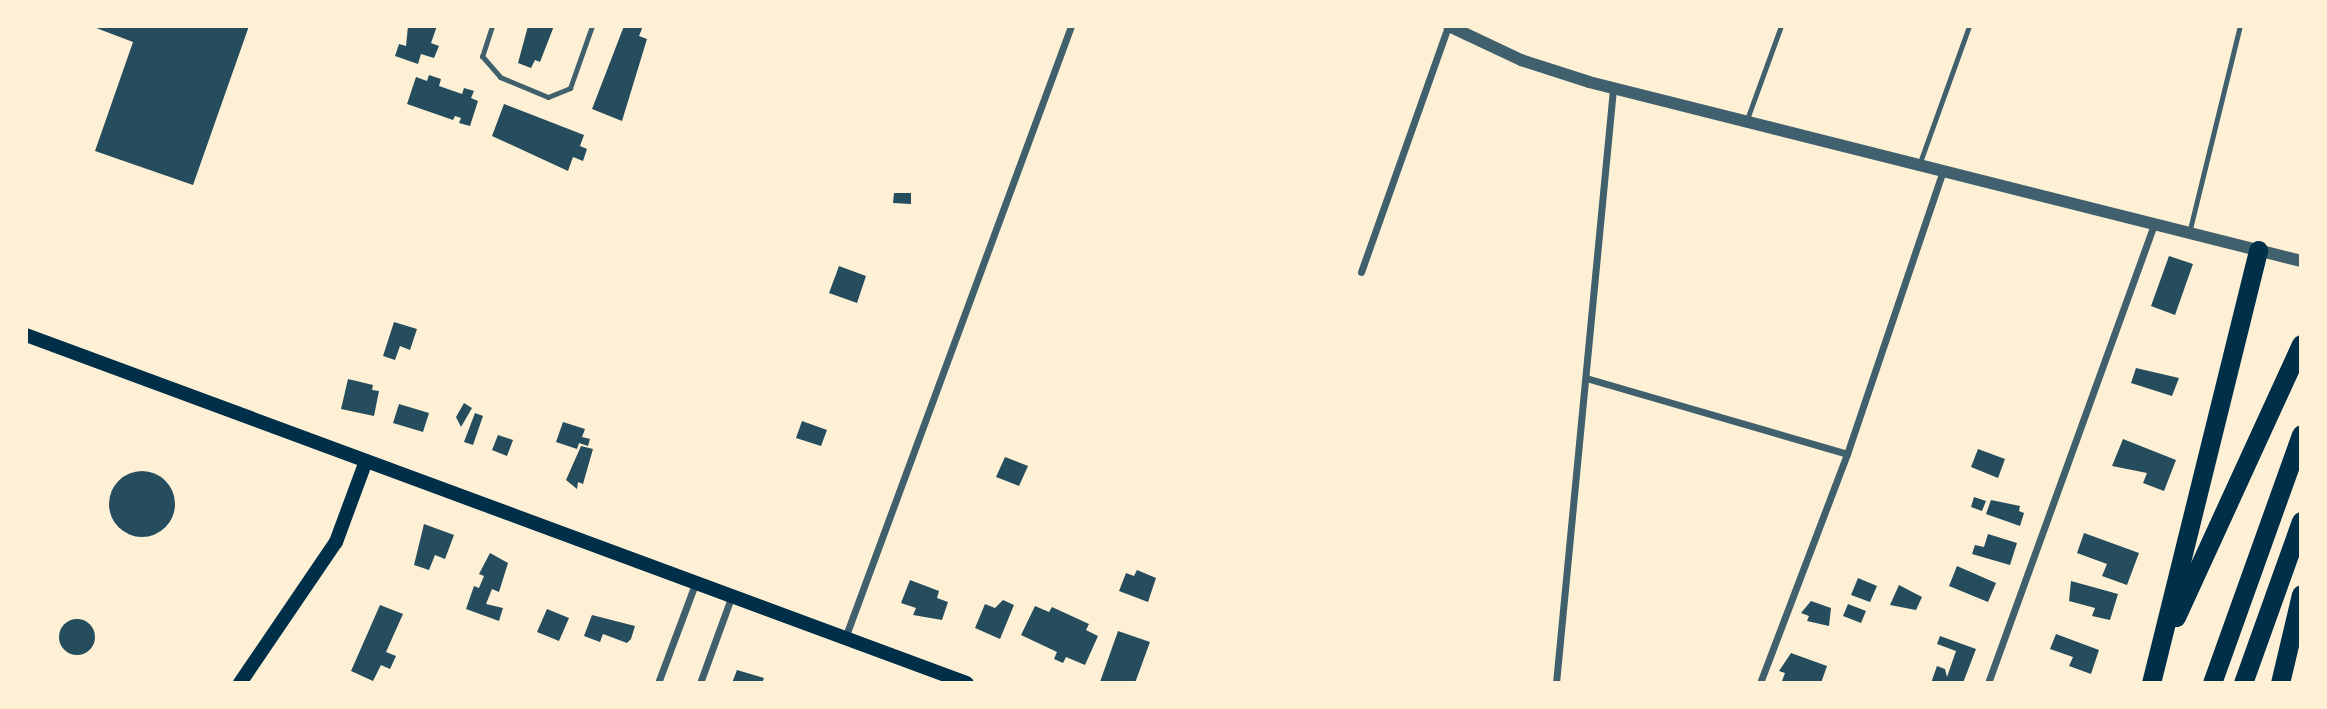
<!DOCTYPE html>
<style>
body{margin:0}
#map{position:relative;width:2327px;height:709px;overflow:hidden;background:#fdf0d5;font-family:Rubik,sans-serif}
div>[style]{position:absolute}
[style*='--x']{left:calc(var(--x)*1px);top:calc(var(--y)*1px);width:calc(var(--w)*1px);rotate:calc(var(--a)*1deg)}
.building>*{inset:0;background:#264d5e}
.round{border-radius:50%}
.service>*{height:5px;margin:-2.5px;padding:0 2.5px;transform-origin:2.5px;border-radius:2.5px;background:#3f606c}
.minor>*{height:7px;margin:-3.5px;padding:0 3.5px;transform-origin:3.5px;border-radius:3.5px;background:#3f606c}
.tertiary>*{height:12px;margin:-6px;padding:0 6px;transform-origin:6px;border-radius:6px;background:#3f606c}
.secondary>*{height:14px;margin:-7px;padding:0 7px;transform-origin:7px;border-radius:7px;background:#003049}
.motorway>*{height:19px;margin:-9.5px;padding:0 9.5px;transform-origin:9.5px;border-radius:9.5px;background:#003049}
span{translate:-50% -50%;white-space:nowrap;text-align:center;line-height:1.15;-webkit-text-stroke:6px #fdf0d5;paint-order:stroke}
.frame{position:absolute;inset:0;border:28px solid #fdf0d5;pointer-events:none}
</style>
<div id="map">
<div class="building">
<div style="clip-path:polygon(91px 26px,249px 26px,193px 185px,95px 151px,133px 42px)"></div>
<div style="clip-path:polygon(408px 26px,437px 26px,431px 43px,439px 46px,434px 58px,421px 54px,418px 64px,395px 56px,399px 44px,406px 46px)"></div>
<div style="clip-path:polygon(528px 26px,554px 26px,540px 62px,535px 60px,531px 68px,518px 63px)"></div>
<div style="clip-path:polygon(624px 26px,643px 26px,639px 36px,647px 39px,622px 121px,592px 109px)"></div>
<div style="clip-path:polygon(429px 75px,441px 79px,439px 86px,462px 94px,464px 88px,474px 91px,471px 98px,478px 101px,470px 126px,459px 123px,461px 118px,455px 116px,453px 120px,407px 104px,416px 77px,427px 81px)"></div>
<div style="clip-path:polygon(504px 104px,584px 135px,580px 146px,587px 149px,583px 161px,573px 157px,568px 171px,492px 136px)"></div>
<div style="clip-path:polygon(894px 193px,911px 193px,911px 204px,893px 203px)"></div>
<div style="clip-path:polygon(2169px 256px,2193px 264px,2175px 315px,2151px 306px)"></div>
<div style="clip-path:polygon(839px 266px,866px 276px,857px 303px,829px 293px)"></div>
<div style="clip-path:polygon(394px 322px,417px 329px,410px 350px,400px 346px,395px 360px,383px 356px)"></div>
<div style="clip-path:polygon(2136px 368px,2179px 378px,2172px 396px,2131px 383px)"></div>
<div style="clip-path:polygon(348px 379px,373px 385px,372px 390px,379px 391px,374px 416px,341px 409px)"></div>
<div style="clip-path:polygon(464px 403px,472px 408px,461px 427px,456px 417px)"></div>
<div style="clip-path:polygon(399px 404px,429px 413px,423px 432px,393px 423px)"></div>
<div style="clip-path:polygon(475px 413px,483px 416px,473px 445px,464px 442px)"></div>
<div style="clip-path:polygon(802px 421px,827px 430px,821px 446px,796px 438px)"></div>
<div style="clip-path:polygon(563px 422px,585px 429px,582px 437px,590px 439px,588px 446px,579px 443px,577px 449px,556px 442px)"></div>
<div style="clip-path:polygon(498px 435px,513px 440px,507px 456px,492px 450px)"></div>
<div style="clip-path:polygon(2123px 439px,2176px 460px,2164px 491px,2143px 483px,2147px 473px,2112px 466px)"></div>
<div style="clip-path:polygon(581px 446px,593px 449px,583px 484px,578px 482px,577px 489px,566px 480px)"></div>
<div style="clip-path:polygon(1978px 449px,2005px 459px,1998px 478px,1971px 467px)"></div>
<div style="clip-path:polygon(1005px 457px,1028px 466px,1019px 486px,996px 477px)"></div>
<div class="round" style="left:109px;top:471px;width:66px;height:66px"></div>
<div style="clip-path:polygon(1974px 497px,1986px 501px,1982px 511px,1971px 507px)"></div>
<div style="clip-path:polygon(1991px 500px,2020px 506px,2019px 511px,2024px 513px,2020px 526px,1986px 514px)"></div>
<div style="clip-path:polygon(424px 524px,454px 535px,445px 559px,435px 555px,429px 570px,414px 565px)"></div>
<div style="clip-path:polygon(2084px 533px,2139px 553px,2127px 585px,2102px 576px,2107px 564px,2077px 553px)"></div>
<div style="clip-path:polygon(1988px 534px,2017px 543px,2010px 565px,1972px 554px,1975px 545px,1984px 547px)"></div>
<div style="clip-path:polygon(490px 553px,508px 563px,499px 592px,492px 589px,486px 604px,503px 608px,499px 621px,466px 609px,474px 586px,479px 588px,484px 576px,479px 574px)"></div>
<div style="clip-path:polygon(1957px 566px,1996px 583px,1988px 602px,1949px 586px)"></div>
<div style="clip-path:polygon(1137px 570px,1156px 578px,1148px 602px,1119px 591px,1126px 573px,1134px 576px)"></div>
<div style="clip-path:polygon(1858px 578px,1877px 586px,1870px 602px,1851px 595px)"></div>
<div style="clip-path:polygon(910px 580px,939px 591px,937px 598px,948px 602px,942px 620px,913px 615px,916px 608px,901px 603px)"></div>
<div style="clip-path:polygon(2071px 581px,2118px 594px,2110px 620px,2092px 616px,2095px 608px,2069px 601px)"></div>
<div style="clip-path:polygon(1899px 585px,1922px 597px,1916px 610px,1890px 605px)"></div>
<div style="clip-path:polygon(1003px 600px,1014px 605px,1000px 639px,975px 628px,985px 604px,995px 608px)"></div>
<div style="clip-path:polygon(1811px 601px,1831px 608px,1829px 626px,1807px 621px,1809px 616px,1801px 613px)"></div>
<div style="clip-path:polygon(1848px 604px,1866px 611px,1861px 623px,1843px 616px)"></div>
<div style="clip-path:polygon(380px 605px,403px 614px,386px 652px,396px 656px,390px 669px,381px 665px,373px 681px,351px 671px)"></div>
<div style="clip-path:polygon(1035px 606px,1049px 612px,1052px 607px,1089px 624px,1086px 630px,1098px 636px,1085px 665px,1066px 657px,1063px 663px,1054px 659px,1057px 652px,1021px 635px)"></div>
<div style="clip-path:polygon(547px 609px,569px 618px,559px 641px,537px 632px)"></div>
<div style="clip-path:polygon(592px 615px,635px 626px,631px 639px,627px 643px,603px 634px,600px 642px,584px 636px)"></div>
<div class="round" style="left:59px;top:619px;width:36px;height:36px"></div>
<div style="clip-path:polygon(1118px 631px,1150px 642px,1135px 683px,1100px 682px)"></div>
<div style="clip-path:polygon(2056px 634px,2099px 650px,2091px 674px,2069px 666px,2073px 657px,2050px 649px)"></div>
<div style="clip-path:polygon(1940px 636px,1976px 649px,1963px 683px,1931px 683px,1937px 666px,1945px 669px,1947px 677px,1956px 651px,1937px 644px)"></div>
<div style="clip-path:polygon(1791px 653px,1827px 666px,1821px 683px,1782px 681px,1785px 673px,1779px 671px)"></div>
<div style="clip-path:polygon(737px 670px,764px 678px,762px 683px,732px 683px)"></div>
</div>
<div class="service">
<div style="--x:492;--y:26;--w:32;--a:108"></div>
<div style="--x:482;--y:56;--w:28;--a:49"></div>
<div style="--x:500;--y:77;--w:52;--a:22.6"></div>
<div style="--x:548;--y:97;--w:24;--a:-22"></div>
<div style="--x:570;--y:88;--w:66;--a:-70.5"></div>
<div style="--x:1746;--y:122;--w:102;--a:-70"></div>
<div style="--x:1919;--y:165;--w:148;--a:-70.2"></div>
<div style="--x:2189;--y:233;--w:213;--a:-76.2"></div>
</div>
<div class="minor">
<div style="--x:1361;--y:272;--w:261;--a:-70.5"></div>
<div style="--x:1586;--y:378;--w:272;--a:16.2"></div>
<div style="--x:845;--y:638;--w:652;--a:-69.73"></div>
<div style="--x:658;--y:683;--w:106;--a:-69.5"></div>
<div style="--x:700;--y:683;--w:90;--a:-70"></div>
<div style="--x:1556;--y:683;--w:597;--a:-84.52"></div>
<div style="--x:1760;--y:683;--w:245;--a:-69.2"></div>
<div style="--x:1847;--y:454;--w:299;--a:-71.3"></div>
<div style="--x:1988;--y:683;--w:488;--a:-70.1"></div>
</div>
<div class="tertiary">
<div style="--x:1449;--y:26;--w:80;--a:25.3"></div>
<div style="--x:1521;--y:60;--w:71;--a:17.9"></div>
<div style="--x:1589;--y:82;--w:734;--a:14.11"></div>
</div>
<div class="secondary">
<div style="--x:26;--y:335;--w:1003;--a:20.3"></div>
<div style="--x:240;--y:683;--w:171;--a:-55.8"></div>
<div style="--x:336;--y:542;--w:86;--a:-69.7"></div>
</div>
<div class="motorway">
<div style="--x:2176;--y:617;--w:300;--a:-65.4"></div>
<div style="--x:2151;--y:683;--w:446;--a:-76.1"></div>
<div style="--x:2212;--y:683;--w:264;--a:-70.3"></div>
<div style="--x:2243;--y:683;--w:172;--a:-70.3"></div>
<div style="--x:2280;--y:683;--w:91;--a:-76.7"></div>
</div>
<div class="frame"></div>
</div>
